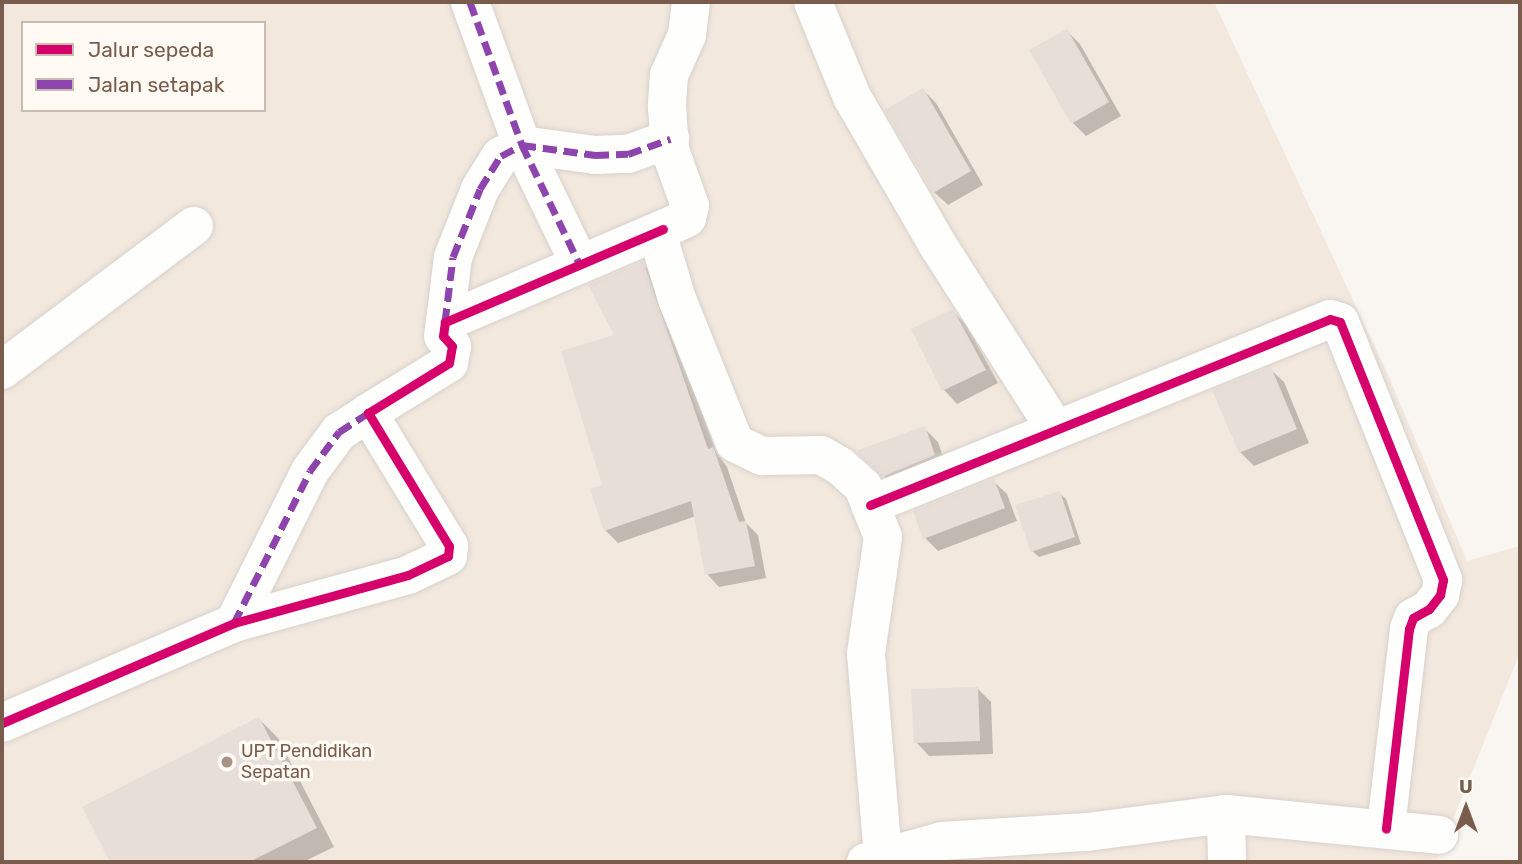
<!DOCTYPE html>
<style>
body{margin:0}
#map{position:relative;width:1522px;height:864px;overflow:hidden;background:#f9f5f0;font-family:Rubik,sans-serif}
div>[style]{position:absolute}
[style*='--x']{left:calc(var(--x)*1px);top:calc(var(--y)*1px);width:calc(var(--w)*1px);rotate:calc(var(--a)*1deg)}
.residential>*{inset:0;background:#f2e8de}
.shadow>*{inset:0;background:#0003}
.building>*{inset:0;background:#e6ded7}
.roads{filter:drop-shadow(0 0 2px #d7d1cb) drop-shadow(0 0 2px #d7d1cb)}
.minor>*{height:38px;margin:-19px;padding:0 19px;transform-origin:19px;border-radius:19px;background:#fefefd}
.quiet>*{height:7px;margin-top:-3.5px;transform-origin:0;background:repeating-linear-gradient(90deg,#8e44ad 0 14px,transparent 0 21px)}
.cycleway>*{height:9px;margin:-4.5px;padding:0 4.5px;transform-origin:4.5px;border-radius:4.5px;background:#d6006c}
.dots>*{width:19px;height:19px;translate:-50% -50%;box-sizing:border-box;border:4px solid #fffaf3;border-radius:50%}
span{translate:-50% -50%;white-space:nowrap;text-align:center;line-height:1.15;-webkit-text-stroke:7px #fffaf3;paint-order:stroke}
.poi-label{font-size:18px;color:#7a5c4d}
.left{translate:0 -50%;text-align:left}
.frame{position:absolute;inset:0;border:4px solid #7a5c4d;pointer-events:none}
.legend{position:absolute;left:21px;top:21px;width:245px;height:91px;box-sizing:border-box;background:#fffaf3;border:2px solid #cabbb1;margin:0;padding:9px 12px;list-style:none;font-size:21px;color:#7a5c4d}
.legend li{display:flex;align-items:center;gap:14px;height:35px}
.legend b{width:35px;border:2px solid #cabbb1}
.north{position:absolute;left:1431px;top:773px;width:70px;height:70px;-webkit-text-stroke:5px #fffaf3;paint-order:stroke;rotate:0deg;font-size:19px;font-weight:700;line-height:28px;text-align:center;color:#7a5c4d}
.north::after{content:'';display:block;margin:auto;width:24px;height:32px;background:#7a5c4d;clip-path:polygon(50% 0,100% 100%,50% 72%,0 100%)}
</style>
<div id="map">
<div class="residential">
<div style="clip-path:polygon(evenodd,2px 2px,1214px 2px,1388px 375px,1467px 561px,1520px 546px,1520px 652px,1436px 862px,2px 862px,2px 2px,23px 23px,264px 23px,264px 110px,23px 110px,23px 23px)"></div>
</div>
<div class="shadow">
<div style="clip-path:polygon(1067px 31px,1080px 44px,1121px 116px,1086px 136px,1073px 123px)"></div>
<div style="clip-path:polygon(923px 90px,936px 103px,983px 185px,948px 205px,934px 192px)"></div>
<div style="clip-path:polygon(642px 264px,655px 276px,716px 452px,727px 467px,746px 523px,758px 535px,766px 578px,719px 587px,707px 574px,696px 516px,618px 543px,605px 530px,616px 336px)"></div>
<div style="clip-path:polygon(952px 311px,966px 324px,998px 383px,957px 404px,944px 390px,913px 330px)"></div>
<div style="clip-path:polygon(1270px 369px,1284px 382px,1309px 443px,1254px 466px,1240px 452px)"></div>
<div style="clip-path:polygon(924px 428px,938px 442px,947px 469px,897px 489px,861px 453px)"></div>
<div style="clip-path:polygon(993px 481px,1007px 494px,1017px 521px,938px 551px,925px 538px)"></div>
<div style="clip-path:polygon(1059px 493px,1066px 499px,1081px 544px,1039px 557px,1032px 551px)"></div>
<div style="clip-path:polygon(977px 688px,991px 702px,993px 754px,929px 756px,916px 742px)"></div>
<div style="clip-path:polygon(259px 719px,278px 738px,334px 847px,303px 862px,112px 862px,84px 808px)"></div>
</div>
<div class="building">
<div style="clip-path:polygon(1067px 29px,1109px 102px,1071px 124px,1029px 50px)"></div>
<div style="clip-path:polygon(923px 88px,971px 171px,933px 193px,885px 110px)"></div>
<div style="clip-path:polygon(643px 261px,708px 449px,713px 447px,715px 452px,739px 522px,746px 521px,755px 566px,705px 575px,691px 501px,604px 531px,590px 489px,602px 485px,561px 351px,614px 335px,588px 285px)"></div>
<div style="clip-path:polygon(953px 309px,986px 370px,942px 391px,911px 329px)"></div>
<div style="clip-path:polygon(1271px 367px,1297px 429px,1239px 453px,1212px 390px)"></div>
<div style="clip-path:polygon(925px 426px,935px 455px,882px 477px,859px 454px,858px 450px)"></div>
<div style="clip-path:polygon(994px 479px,1005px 508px,923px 539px,913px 511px)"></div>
<div style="clip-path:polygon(1060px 491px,1075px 537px,1031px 552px,1015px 505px)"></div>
<div style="clip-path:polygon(978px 687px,980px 741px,914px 743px,911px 689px)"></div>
<div style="clip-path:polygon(259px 717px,317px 828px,249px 862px,110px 862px,82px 807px)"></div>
</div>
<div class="roads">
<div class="minor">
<div style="--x:470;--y:2;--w:152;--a:70"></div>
<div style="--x:522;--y:145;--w:133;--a:64.2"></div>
<div style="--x:691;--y:2;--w:33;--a:97"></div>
<div style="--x:687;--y:35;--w:44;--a:114.2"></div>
<div style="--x:669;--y:75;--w:32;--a:94"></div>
<div style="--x:667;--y:107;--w:43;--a:86"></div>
<div style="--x:670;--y:150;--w:59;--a:70.3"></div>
<div style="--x:690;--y:206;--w:12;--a:104"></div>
<div style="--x:687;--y:218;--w:26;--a:155"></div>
<div style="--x:663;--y:229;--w:14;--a:102"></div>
<div style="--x:660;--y:243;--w:59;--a:73.1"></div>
<div style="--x:677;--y:299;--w:155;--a:68.1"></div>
<div style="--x:735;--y:443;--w:30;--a:26"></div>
<div style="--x:762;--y:456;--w:59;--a:-1"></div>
<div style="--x:821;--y:455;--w:22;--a:30"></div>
<div style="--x:840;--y:466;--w:31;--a:42"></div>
<div style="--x:863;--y:487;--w:54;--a:68.2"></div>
<div style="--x:883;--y:537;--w:118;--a:98.3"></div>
<div style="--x:866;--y:654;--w:202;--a:85.2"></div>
<div style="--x:813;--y:2;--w:103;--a:67.7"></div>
<div style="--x:852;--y:97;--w:173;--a:59.9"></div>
<div style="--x:939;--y:247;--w:217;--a:57.4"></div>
<div style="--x:445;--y:322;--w:65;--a:-83"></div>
<div style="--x:453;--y:257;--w:73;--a:-68.3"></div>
<div style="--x:480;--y:189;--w:39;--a:-58"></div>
<div style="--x:501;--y:156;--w:24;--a:-28"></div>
<div style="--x:522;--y:145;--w:74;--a:7.8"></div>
<div style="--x:595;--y:155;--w:33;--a:-2"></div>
<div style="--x:628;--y:154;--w:45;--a:-19.7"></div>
<div style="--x:2;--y:370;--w:240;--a:-36.9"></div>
<div style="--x:870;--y:505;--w:496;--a:-22"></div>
<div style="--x:1330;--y:319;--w:10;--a:17"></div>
<div style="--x:1340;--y:322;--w:278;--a:68.2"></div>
<div style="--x:1443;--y:580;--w:15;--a:101"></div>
<div style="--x:1440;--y:595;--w:18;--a:128"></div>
<div style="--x:1429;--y:609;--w:18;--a:151"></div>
<div style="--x:1413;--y:618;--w:12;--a:110"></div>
<div style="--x:1409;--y:629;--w:201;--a:96.6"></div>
<div style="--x:234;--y:623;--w:170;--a:-63.4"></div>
<div style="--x:310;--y:471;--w:49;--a:-53.4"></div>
<div style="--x:339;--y:432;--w:35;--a:-33"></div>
<div style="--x:2;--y:723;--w:253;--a:-23.3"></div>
<div style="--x:234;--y:623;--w:180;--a:-15.4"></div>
<div style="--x:408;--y:575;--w:44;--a:-25.4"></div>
<div style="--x:448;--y:556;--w:10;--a:-84"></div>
<div style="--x:449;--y:546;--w:156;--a:-121.3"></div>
<div style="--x:368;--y:413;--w:95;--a:-31.7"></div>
<div style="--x:449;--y:363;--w:17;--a:-80"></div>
<div style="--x:452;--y:346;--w:13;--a:-132"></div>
<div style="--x:443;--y:336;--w:14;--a:-82"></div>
<div style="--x:445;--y:322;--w:237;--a:-23.1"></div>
<div style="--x:1226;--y:814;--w:48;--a:88.8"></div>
<div style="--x:866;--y:862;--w:79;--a:-15.4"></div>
<div style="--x:942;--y:841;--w:145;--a:-3.6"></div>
<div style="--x:1087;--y:832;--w:140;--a:-7.4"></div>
<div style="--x:1226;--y:814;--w:214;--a:5.6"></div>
</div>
</div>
<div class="quiet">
<div style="--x:470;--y:2;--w:152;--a:70"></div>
<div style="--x:522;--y:145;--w:133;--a:64.2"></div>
<div style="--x:445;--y:322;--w:65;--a:-83"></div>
<div style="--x:453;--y:257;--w:73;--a:-68.3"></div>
<div style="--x:480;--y:189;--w:39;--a:-58"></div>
<div style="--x:501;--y:156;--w:24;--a:-28"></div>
<div style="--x:522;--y:145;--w:74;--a:7.8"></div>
<div style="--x:595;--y:155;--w:33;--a:-2"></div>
<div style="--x:628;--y:154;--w:45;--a:-19.7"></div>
<div style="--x:234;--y:623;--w:170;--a:-63.4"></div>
<div style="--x:310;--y:471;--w:49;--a:-53.4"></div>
<div style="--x:339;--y:432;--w:35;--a:-33"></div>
</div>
<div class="cycleway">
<div style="--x:870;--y:505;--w:496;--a:-22"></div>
<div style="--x:1330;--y:319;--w:10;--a:17"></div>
<div style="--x:1340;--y:322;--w:278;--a:68.2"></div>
<div style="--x:1443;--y:580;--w:15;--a:101"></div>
<div style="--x:1440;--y:595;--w:18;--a:128"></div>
<div style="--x:1429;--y:609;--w:18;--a:151"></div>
<div style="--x:1413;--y:618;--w:12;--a:110"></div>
<div style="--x:1409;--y:629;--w:201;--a:96.6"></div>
<div style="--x:2;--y:723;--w:253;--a:-23.3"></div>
<div style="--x:234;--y:623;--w:180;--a:-15.4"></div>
<div style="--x:408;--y:575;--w:44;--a:-25.4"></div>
<div style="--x:448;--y:556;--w:10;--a:-84"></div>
<div style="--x:449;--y:546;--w:156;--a:-121.3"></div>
<div style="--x:368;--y:413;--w:95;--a:-31.7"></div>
<div style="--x:449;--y:363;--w:17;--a:-80"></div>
<div style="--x:452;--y:346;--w:13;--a:-132"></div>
<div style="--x:443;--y:336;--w:14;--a:-82"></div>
<div style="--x:445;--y:322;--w:237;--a:-23.1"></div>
</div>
<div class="dots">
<div style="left:227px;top:762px;background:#a69286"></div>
</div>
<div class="poi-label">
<span class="left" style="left:241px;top:762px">UPT Pendidikan<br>Sepatan</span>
</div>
<div class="frame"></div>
<ul class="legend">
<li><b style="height:9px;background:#d6006c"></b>Jalur sepeda</li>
<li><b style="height:9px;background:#8e44ad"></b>Jalan setapak</li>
</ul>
<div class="north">U</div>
</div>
